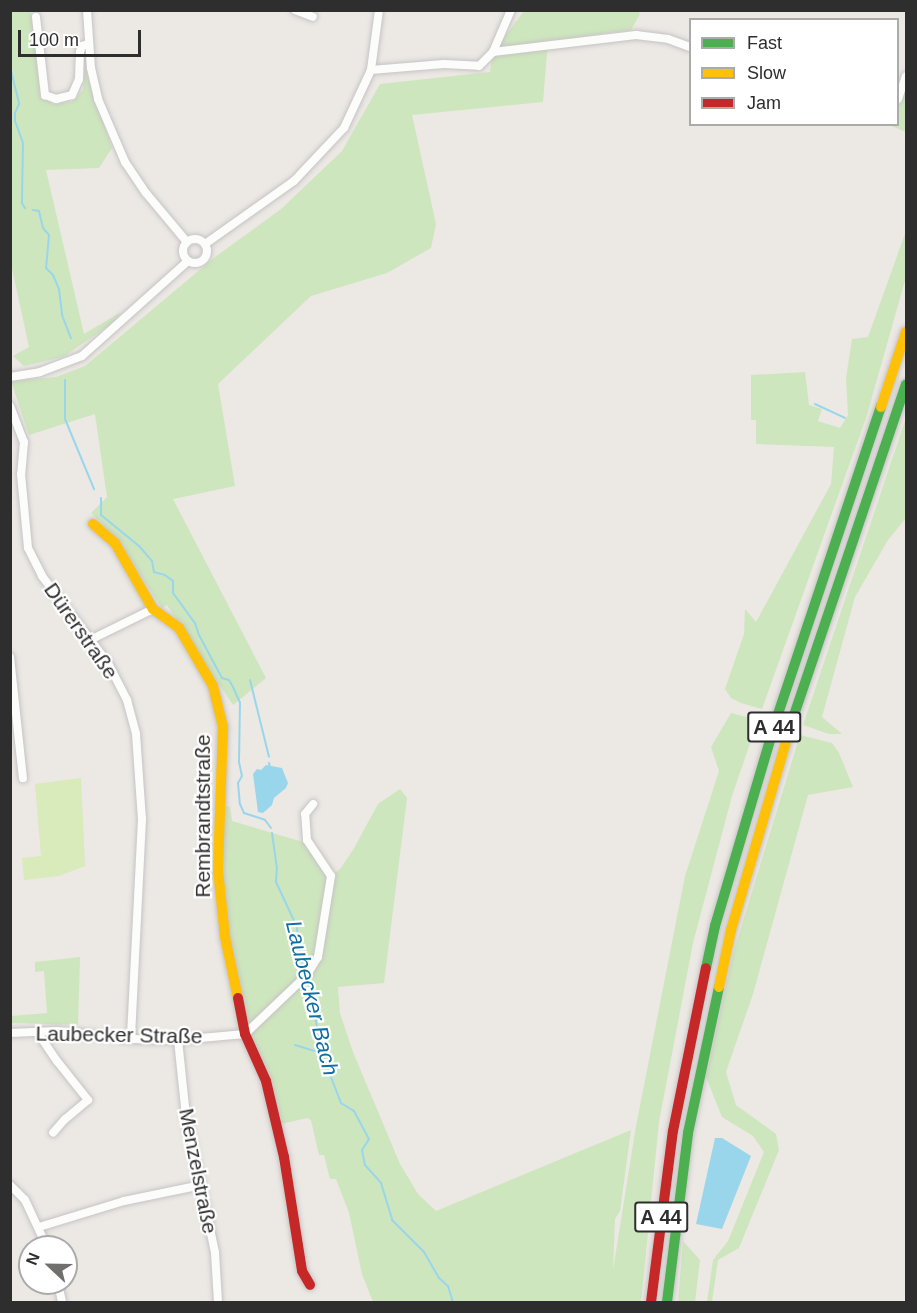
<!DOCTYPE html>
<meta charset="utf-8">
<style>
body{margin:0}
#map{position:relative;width:917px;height:1313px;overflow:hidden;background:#ece8e4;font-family:Arial,sans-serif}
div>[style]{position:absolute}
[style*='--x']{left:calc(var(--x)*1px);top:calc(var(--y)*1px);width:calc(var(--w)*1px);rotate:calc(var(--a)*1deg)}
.green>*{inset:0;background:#cee6be}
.pitch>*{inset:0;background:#d9eabb}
.water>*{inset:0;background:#99d6ec}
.stream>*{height:2px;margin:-1px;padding:0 1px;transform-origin:1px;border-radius:1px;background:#99d6ec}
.roads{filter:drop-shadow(0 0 2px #c5c4c5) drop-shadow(0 0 2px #c5c4c5)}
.street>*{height:8px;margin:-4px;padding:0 4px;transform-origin:4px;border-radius:4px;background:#fcfcfb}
.street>.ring{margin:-4px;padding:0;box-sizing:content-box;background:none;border:8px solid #fcfcfb;border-radius:50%}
.fast>*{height:10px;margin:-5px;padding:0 5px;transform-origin:5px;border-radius:5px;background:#4caf50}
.slow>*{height:10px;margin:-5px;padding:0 5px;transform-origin:5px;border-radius:5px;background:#ffc107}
.jam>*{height:10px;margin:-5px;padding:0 5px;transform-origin:5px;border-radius:5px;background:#c62828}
span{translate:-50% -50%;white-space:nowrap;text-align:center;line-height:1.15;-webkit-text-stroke:4.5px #fff;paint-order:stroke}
.shield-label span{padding:2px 4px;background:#fff;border:2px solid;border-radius:4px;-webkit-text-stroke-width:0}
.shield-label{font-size:20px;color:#2e2e2e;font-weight:700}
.street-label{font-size:21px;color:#2e2e2e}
.water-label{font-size:22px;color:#0d6fa3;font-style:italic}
.frame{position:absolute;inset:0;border:12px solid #2e2e2e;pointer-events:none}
.legend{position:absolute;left:689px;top:18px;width:210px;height:108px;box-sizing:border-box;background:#fff;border:2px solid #ababab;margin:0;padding:8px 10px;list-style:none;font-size:18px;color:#2e2e2e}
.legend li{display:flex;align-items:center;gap:12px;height:30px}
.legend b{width:30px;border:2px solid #ababab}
.north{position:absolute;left:18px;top:1235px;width:60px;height:60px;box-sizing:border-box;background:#fff;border:2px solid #ababab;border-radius:50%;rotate:292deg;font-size:16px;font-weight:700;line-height:24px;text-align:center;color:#2e2e2e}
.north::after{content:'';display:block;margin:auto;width:21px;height:27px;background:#706f6e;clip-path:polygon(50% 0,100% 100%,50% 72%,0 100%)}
.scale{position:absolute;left:18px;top:30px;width:123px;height:27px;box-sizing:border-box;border:3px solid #2e2e2e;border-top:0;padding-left:8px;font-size:18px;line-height:21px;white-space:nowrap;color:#2e2e2e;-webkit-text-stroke:4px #fff;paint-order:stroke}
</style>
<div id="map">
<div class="green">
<div style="clip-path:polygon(10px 11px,31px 11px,40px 92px,52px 104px,72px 102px,83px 90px,85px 69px,112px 148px,99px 168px,46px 170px,84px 334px,121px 312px,114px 322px,63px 357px,24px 366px,13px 356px,29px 347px,11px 264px)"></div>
<div style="clip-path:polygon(524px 11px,639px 11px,640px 14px,631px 30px,548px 41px,543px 102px,412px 115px,436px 224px,431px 248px,387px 273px,311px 296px,218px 384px,235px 486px,173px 499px,266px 678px,233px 705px,167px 605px,162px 608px,125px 551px,125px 546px,91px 513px,107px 497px,95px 414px,29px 435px,11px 381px,56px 377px,85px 366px,215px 257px,281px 209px,342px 151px,380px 84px,490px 72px,493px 52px)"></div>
<div style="clip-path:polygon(906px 89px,906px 132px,889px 125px,898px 124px,898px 105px)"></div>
<div style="clip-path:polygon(906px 231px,906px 277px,867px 415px,762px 709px,741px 703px,731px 698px,725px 689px,744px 634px,745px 609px,756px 622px,831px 484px,834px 447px,756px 444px,756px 420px,751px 420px,751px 375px,805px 372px,809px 405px,822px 409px,818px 421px,840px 428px,848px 415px,846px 378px,852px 339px,868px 337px)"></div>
<div style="clip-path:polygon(906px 418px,906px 518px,888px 540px,855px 597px,822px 717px,842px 734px,829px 734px,803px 725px)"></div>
<div style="clip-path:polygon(731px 713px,758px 720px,732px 796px,693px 943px,659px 1122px,641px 1302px,373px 1302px,362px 1274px,349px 1213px,336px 1179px,330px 1179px,324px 1155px,319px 1155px,311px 1120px,307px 1118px,277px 1125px,245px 1034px,225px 937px,221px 805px,230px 807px,232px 821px,303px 842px,331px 876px,340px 869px,353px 850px,378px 804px,400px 789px,407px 798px,384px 983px,338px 987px,340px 1013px,353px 1052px,400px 1164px,418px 1194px,436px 1211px,631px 1130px,620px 1211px,615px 1219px,613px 1270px,636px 1126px,685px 876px,719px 771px,711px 747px)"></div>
<div style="clip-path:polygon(800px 735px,832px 743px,839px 753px,853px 787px,808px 795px,753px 994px,726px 1072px,736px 1105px,776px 1134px,779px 1150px,739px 1248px,718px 1260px,712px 1302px,707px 1302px,713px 1260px,728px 1241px,764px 1152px,753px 1136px,722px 1117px,706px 1077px,733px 954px)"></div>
<div style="clip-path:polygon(80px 957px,78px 1025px,11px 1023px,11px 1016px,47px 1013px,44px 971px,35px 972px,35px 962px)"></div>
<div style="clip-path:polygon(683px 1241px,700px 1260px,695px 1302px,678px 1302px)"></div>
</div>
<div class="pitch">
<div style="clip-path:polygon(81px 778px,85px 866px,59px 876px,24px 880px,22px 858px,41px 856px,35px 784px)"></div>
</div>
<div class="water">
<div style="clip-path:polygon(266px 765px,282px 768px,288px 783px,286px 788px,274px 798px,272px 805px,263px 813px,258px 812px,253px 774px,257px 769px,261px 770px)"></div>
<div style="clip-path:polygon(715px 1138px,722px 1138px,751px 1156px,722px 1229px,696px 1224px)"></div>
</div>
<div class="stream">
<div style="--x:10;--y:67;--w:38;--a:76"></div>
<div style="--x:19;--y:104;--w:10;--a:114"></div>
<div style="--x:15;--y:113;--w:8;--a:90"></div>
<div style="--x:15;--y:121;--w:23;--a:70"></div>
<div style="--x:23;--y:143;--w:60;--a:91"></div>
<div style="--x:22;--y:203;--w:6;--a:59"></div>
<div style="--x:33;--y:210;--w:6;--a:9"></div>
<div style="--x:39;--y:211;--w:17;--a:77"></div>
<div style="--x:43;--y:228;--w:9;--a:49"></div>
<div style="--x:49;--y:235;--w:33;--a:95"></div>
<div style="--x:46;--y:268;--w:10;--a:45"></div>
<div style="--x:53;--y:275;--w:15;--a:67"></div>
<div style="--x:59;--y:289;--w:26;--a:83"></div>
<div style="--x:62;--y:315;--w:25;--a:69"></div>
<div style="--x:65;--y:380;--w:39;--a:90"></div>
<div style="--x:65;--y:419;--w:76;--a:67.5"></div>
<div style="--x:815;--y:404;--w:33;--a:25"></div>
<div style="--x:101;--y:498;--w:17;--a:90"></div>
<div style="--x:101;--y:515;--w:49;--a:39.2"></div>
<div style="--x:139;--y:546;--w:20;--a:49"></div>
<div style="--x:152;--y:561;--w:11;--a:80"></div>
<div style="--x:154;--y:572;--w:11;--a:15"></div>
<div style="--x:165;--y:575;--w:10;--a:37"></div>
<div style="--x:173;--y:581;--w:12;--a:90"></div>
<div style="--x:173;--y:593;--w:37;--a:54"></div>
<div style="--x:195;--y:623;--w:13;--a:72"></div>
<div style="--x:199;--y:635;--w:49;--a:61.9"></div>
<div style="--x:222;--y:678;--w:7;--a:16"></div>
<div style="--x:229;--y:680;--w:8;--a:60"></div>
<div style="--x:233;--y:687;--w:17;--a:66"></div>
<div style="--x:240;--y:703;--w:59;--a:91"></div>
<div style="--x:239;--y:762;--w:14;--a:78"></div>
<div style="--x:242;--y:776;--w:8;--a:120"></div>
<div style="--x:238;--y:783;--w:21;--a:85"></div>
<div style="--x:240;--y:804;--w:10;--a:66"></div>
<div style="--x:244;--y:813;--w:22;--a:18"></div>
<div style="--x:265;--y:820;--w:10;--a:53"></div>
<div style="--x:250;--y:680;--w:79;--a:76.1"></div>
<div style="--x:269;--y:763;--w:4;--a:76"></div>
<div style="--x:272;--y:833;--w:34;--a:82"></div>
<div style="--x:277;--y:867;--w:15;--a:94"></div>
<div style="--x:276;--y:882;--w:50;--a:65"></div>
<div style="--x:297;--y:927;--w:22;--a:87"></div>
<div style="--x:298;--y:949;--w:25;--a:72"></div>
<div style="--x:308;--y:978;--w:77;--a:79.6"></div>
<div style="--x:322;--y:1054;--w:53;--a:68.8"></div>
<div style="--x:341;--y:1103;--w:15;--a:32"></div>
<div style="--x:354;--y:1111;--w:32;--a:62"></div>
<div style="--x:369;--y:1139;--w:13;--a:122"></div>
<div style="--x:362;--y:1150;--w:15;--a:79"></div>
<div style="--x:365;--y:1165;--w:24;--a:48"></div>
<div style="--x:381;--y:1183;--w:39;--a:73"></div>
<div style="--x:392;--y:1220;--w:45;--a:45"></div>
<div style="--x:424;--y:1252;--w:30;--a:60"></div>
<div style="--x:439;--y:1278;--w:12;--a:42"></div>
<div style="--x:448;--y:1286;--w:17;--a:73"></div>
<div style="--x:295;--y:1045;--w:27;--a:17"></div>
</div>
<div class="roads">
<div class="street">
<div style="--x:87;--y:10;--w:58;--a:86.1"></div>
<div style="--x:91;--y:68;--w:32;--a:77"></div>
<div style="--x:98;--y:99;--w:69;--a:66.8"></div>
<div style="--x:125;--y:162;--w:37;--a:56"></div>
<div style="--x:146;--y:193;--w:64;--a:50.1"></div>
<div style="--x:295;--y:10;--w:19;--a:21"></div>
<div style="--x:36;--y:17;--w:79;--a:83.4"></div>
<div style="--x:45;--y:95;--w:12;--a:20"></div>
<div style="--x:56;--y:99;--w:16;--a:-14"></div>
<div style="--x:72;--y:95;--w:17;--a:-66"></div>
<div style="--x:79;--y:79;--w:27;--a:-88"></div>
<div style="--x:80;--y:52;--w:6;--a:-72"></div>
<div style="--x:82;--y:46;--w:6;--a:-18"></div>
<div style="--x:493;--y:52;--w:144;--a:-6.8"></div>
<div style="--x:636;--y:35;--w:32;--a:7"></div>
<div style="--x:668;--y:39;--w:23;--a:20"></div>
<div style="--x:371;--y:70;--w:73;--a:-4.7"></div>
<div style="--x:444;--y:64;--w:35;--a:3"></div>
<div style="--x:479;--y:66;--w:20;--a:-45"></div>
<div style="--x:493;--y:52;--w:46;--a:-66.8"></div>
<div style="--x:898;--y:99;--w:24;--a:-71"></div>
<div class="ring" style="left:183px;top:239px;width:16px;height:16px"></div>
<div style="--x:205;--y:244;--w:109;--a:-35.3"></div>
<div style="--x:294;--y:181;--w:73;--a:-46.7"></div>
<div style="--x:344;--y:128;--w:64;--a:-65"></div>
<div style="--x:371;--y:70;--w:61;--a:-82.4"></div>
<div style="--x:10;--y:377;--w:30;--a:-9"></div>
<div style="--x:40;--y:372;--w:45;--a:-20.9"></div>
<div style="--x:82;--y:356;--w:142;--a:-41.9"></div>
<div style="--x:10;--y:406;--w:39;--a:69"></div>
<div style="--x:24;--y:442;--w:32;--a:95"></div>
<div style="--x:21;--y:474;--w:74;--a:84.6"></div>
<div style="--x:28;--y:548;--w:31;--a:63"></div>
<div style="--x:42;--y:576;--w:109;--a:52.8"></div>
<div style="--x:108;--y:663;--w:42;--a:62.8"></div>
<div style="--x:127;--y:700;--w:35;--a:75"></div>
<div style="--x:136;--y:734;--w:85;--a:86"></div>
<div style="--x:142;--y:819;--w:220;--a:92.9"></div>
<div style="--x:90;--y:640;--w:70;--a:-26.2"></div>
<div style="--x:10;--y:657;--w:122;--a:83.9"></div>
<div style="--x:10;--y:1033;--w:46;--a:-2.5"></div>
<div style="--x:56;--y:1031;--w:75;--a:6.1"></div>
<div style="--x:131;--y:1039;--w:47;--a:1.2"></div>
<div style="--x:178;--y:1040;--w:67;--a:-5.1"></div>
<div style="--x:245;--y:1034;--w:86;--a:-43.6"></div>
<div style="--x:307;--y:975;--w:21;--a:-59"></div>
<div style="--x:318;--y:957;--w:82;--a:-80.9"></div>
<div style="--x:331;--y:876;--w:43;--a:-123.7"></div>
<div style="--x:307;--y:840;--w:26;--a:-94"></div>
<div style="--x:305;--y:814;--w:13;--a:-51"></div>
<div style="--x:38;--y:1033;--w:34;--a:56"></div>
<div style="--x:57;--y:1061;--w:50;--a:51.5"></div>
<div style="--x:88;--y:1100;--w:30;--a:140"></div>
<div style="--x:65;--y:1119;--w:18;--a:131"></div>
<div style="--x:178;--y:1040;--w:76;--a:84"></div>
<div style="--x:186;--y:1116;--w:140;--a:78"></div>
<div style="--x:215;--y:1253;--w:49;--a:86.5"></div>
<div style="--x:10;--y:1185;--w:21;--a:45"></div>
<div style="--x:25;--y:1200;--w:52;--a:64.9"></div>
<div style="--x:39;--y:1227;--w:89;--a:-17"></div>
<div style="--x:124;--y:1201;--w:79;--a:-11.7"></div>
<div style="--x:58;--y:1283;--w:19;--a:78"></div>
</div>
<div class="fast">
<div style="--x:793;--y:718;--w:352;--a:-71.3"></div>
<div style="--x:706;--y:968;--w:43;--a:-77.9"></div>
<div style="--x:715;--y:926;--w:218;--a:-73.5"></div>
<div style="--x:777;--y:717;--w:327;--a:-71.5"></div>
<div style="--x:667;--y:1302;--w:170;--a:-82.9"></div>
<div style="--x:688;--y:1133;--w:149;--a:-78"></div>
</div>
<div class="slow">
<div style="--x:881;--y:407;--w:79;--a:-71.6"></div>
<div style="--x:93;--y:524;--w:29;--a:41"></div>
<div style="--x:115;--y:543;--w:76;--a:60.1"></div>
<div style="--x:153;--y:609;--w:32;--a:36"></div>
<div style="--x:179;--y:628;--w:67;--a:59.6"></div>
<div style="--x:213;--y:686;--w:42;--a:76.3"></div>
<div style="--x:223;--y:727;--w:143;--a:92"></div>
<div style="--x:218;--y:870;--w:67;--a:84"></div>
<div style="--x:225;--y:937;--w:62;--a:78"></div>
<div style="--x:719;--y:987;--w:58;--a:-78.1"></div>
<div style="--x:731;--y:930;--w:221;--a:-73.7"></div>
</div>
<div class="jam">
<div style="--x:238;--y:998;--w:37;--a:79"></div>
<div style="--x:245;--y:1034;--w:51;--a:65.9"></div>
<div style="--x:266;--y:1081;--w:78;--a:76.7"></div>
<div style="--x:284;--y:1157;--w:115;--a:81"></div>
<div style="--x:302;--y:1271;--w:16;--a:60"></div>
<div style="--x:651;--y:1302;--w:172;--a:-82.7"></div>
<div style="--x:673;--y:1131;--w:166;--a:-78.6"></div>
</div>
</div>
<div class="shield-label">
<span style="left:774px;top:727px">A 44</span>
<span style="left:661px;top:1217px">A 44</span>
</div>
<div class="street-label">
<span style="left:81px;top:631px;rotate:55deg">Dürerstraße</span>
<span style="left:203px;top:816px;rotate:-90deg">Rembrandtstraße</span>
<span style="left:119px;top:1035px;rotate:1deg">Laubecker Straße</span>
<span style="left:198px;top:1171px;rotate:79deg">Menzelstraße</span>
</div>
<div class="water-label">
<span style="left:312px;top:998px;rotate:76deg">Laubecker Bach</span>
</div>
<div class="frame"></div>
<ul class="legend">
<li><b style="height:8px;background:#4caf50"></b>Fast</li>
<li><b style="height:8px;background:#ffc107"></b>Slow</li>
<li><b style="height:8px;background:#c62828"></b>Jam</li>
</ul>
<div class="north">N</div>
<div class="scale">100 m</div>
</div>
